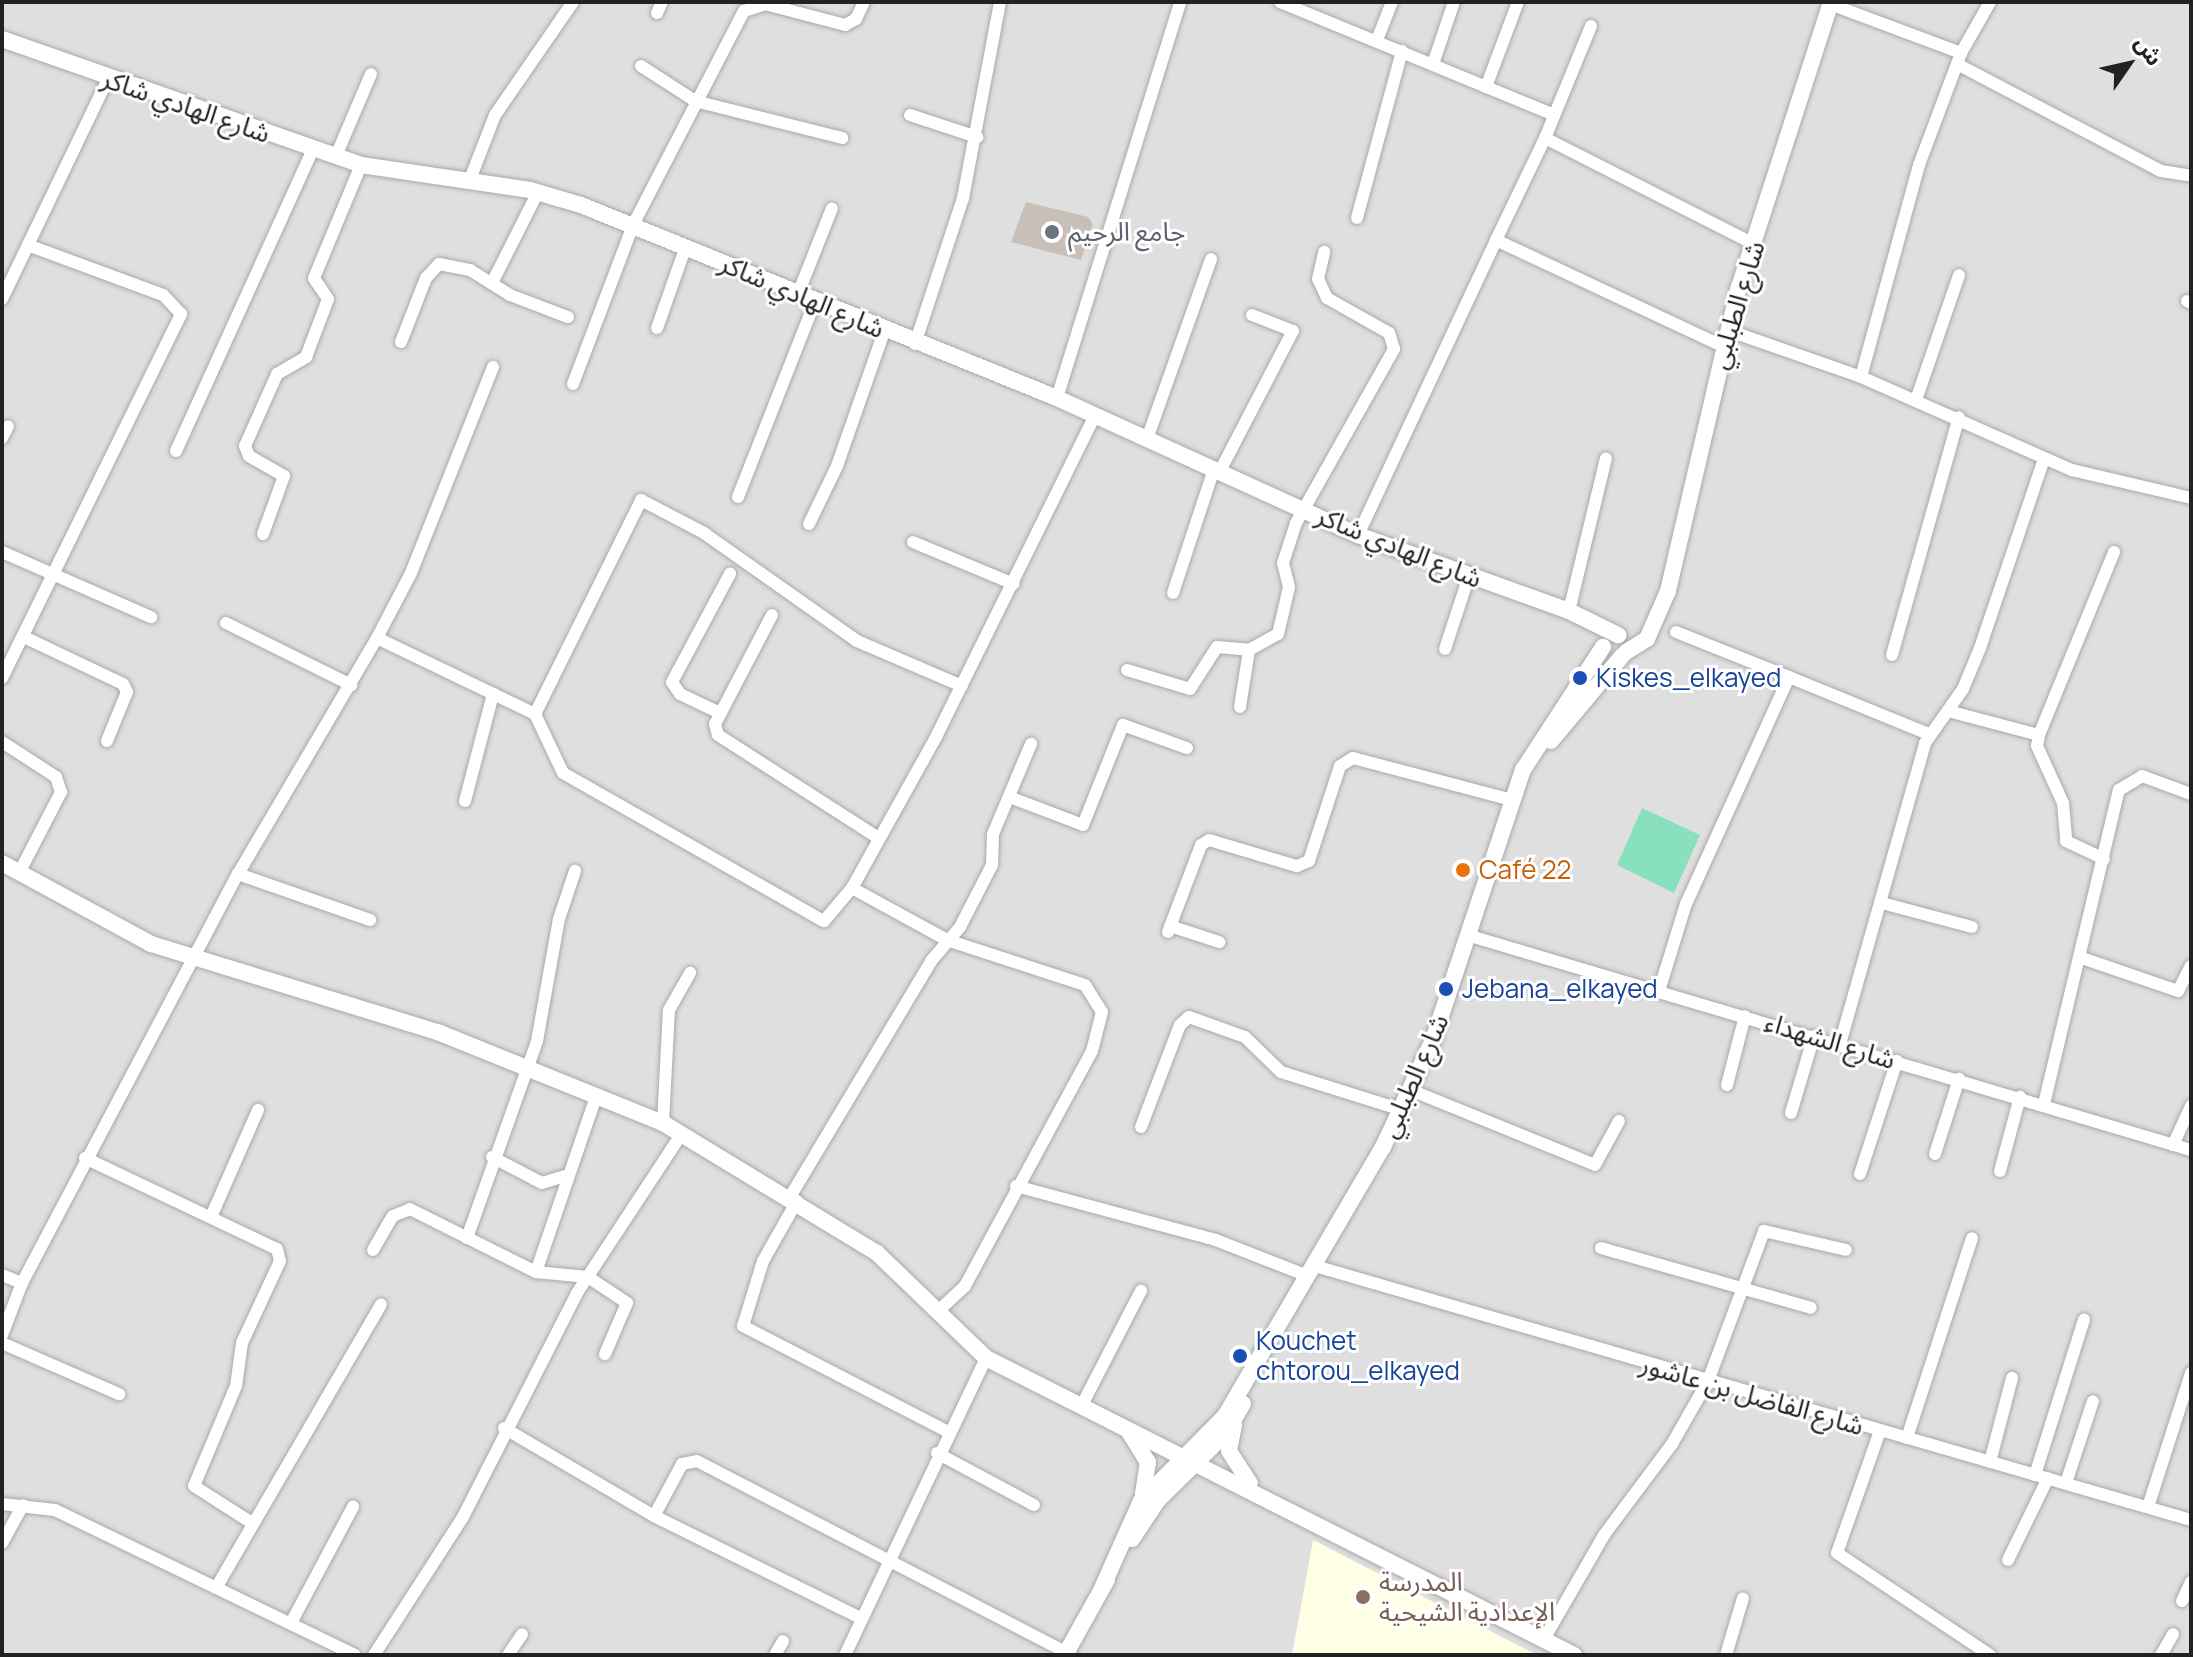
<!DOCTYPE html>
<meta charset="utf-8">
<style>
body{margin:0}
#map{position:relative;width:2193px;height:1657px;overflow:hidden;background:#f2efe9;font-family:Manrope,"Noto Sans Arabic",sans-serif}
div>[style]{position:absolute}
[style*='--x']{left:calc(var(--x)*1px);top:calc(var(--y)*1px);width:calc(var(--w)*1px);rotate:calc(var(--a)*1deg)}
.residential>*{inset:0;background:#e0dfdf}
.education>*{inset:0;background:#ffffe5}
.pitch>*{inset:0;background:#88e0be}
.building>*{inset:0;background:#c7bfb8}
.roads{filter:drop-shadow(0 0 2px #a9a9a9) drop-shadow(0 0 2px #a9a9a9)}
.minor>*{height:12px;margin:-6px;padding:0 6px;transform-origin:6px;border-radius:6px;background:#fff}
.tertiary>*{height:16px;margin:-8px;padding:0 8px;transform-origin:8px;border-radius:8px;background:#fff}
.dots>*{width:22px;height:22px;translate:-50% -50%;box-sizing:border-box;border:4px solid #fff;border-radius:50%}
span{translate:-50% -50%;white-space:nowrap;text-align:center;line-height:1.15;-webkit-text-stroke:6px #fff;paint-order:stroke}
.street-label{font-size:26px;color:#222}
.worship-label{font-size:26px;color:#5b616d}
.left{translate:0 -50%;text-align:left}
.transit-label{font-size:26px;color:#164399}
.food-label{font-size:26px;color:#c56008}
.education-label{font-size:26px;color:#785e54}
.frame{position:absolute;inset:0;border:4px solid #222;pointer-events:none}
.north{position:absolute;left:2089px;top:24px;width:80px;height:80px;-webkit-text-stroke:6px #fff;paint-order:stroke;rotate:56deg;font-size:22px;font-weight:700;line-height:32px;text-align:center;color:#222}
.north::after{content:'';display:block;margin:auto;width:28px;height:36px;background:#222;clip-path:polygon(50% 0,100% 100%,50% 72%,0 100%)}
</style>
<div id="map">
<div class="residential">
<div style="clip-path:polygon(2px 2px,2191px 2px,2191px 1655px,2px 1655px)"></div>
</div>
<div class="education">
<div style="clip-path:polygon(1313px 1540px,1535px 1654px,1536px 1655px,1292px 1655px)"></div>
</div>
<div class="pitch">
<div style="clip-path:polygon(1642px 808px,1700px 835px,1674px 893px,1617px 865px)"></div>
</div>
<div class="building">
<div style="clip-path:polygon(1026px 202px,1088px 217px,1093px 224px,1081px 260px,1011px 242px)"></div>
</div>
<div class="roads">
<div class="minor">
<div style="--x:1280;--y:2;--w:296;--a:22.4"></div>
<div style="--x:1830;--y:4;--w:140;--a:20.5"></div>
<div style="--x:657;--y:13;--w:12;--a:-66"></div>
<div style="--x:1591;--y:26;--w:121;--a:112.3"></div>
<div style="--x:1545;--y:138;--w:234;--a:26.9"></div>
<div style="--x:1377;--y:40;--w:41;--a:-68.5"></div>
<div style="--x:1433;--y:64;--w:65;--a:-71.3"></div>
<div style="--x:1957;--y:64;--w:230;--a:27.7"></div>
<div style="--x:2161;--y:171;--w:30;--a:9"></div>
<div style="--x:641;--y:66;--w:64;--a:32.9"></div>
<div style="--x:695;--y:101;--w:152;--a:14.1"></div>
<div style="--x:1486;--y:87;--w:91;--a:-69.4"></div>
<div style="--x:910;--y:115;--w:71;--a:18.2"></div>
<div style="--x:336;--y:156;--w:89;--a:-66.9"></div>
<div style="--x:469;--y:182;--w:72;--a:-68.8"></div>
<div style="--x:495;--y:115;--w:137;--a:-55.4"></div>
<div style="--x:1357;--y:218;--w:173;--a:-74.9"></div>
<div style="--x:1496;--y:240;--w:113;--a:-64.3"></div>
<div style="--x:492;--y:283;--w:102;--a:-63.2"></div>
<div style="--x:798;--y:294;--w:92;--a:-68.4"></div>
<div style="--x:2;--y:299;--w:244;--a:-64.3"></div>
<div style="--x:2187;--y:301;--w:4;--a:27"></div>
<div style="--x:657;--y:328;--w:87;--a:-70.5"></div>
<div style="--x:1727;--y:330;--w:142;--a:19.3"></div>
<div style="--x:1861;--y:377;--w:231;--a:23.8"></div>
<div style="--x:2072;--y:470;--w:122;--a:13.2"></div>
<div style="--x:401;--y:342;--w:69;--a:-68.7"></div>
<div style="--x:426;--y:278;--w:19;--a:-47"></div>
<div style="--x:439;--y:264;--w:32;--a:11"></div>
<div style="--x:470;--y:270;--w:47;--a:32"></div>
<div style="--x:510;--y:295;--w:62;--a:20.8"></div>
<div style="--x:915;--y:344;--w:154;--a:-71.8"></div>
<div style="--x:963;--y:198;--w:199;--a:-79.3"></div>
<div style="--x:1861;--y:377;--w:220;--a:-74.7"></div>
<div style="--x:1919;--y:165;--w:120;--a:-69.4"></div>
<div style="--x:1961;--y:53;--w:59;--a:-60.4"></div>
<div style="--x:573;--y:384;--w:170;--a:-69.3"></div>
<div style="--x:633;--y:225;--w:241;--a:-62.6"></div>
<div style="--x:744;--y:11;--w:22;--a:-18"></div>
<div style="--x:765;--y:4;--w:83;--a:14.7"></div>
<div style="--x:845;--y:25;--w:13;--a:-29"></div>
<div style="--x:856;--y:19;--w:19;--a:-65"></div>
<div style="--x:1057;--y:398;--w:415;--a:-72.7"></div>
<div style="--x:1916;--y:400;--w:132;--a:-71"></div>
<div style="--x:2;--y:438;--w:13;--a:-63"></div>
<div style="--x:1147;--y:439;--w:191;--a:-70.4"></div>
<div style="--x:176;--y:451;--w:332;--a:-65.6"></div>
<div style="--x:1220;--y:471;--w:158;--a:-62.5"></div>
<div style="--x:1293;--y:331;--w:44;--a:-158.7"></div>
<div style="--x:738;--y:497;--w:210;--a:-68.5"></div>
<div style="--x:809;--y:524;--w:64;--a:-64.2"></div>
<div style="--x:837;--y:466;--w:142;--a:-70.7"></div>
<div style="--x:263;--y:534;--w:62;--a:-70.1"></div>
<div style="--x:284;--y:476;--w:40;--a:-150.3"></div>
<div style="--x:249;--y:456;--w:11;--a:-112"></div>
<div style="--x:245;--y:446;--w:79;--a:-66"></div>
<div style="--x:277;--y:374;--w:34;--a:-30"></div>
<div style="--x:306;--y:357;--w:62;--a:-69.2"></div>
<div style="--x:328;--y:299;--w:25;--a:-124"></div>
<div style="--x:314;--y:278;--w:122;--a:-67.4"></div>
<div style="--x:1358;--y:535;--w:326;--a:-64.9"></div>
<div style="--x:1496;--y:240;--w:250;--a:25.1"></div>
<div style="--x:913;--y:542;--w:109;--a:22.6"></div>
<div style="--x:2;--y:552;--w:163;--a:23.6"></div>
<div style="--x:1173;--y:593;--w:131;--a:-71.7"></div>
<div style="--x:1569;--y:611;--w:157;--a:-76.4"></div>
<div style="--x:772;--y:615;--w:123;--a:117.6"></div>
<div style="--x:715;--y:724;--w:11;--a:75"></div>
<div style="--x:718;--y:735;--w:189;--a:32.7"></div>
<div style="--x:226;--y:623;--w:140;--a:26.4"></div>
<div style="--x:1676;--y:632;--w:122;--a:21.7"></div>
<div style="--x:24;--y:637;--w:110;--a:25.4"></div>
<div style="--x:123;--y:684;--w:9;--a:63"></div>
<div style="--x:127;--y:692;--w:53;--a:112.2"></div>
<div style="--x:377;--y:638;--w:175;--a:25.7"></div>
<div style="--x:535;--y:714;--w:65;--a:64.6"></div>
<div style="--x:563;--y:773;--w:300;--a:29.6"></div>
<div style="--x:824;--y:921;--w:43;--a:-49.7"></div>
<div style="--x:852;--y:888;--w:175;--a:-60.9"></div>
<div style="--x:937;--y:735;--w:357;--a:-63.7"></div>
<div style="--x:1445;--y:649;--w:77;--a:-71.8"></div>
<div style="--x:1892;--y:655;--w:247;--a:-74.3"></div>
<div style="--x:1127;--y:670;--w:66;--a:16.8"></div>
<div style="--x:1190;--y:689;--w:50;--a:-57.3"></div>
<div style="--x:1217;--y:647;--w:32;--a:5"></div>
<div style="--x:1249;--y:650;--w:33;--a:-29"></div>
<div style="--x:1278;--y:634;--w:48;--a:-76.8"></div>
<div style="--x:1289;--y:587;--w:25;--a:-104"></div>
<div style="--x:1283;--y:563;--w:42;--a:-72"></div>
<div style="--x:1296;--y:523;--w:200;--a:-60.6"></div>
<div style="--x:1394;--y:349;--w:17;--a:-107"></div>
<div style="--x:1389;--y:333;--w:71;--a:-150.6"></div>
<div style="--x:1327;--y:298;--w:21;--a:-115"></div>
<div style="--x:1318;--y:279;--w:28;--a:-77"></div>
<div style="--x:2;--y:678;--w:406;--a:-63.8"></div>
<div style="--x:181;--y:314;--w:26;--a:-133"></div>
<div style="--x:163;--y:295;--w:144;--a:-159.7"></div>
<div style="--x:1240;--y:707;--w:58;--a:-81"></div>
<div style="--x:1948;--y:711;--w:94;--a:14.8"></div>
<div style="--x:2039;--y:735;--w:11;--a:100"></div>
<div style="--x:2037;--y:746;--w:63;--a:65.5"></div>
<div style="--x:2063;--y:803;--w:38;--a:85"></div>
<div style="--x:2066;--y:841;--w:42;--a:25.3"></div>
<div style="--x:720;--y:713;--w:44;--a:-154.6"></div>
<div style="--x:680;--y:694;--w:14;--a:-124"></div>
<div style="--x:672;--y:682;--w:123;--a:-61.8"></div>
<div style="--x:535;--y:714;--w:239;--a:-63.6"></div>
<div style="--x:641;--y:500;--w:71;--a:27.6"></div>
<div style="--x:704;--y:533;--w:187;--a:35.2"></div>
<div style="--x:857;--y:641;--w:114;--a:23.2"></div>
<div style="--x:2039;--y:735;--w:198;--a:-67.7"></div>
<div style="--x:2;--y:742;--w:64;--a:32.9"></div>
<div style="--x:56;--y:777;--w:16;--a:72"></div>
<div style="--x:61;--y:792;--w:91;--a:117.4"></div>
<div style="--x:1012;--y:798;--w:76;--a:20.8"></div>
<div style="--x:1083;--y:825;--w:108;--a:-68.2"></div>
<div style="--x:1123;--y:725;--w:68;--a:19.8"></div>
<div style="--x:465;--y:801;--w:111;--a:-75.3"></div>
<div style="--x:238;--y:874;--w:140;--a:19.2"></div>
<div style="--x:852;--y:888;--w:108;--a:28.7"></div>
<div style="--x:947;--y:940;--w:145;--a:18.1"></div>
<div style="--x:1085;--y:985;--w:32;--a:58"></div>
<div style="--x:1102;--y:1012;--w:40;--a:104.4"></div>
<div style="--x:1092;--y:1051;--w:267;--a:118.4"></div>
<div style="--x:965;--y:1286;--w:34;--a:137"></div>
<div style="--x:1882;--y:903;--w:93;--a:14.9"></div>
<div style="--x:1170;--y:926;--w:52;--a:18.1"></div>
<div style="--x:1168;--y:932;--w:93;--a:-69.2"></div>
<div style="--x:1201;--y:845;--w:9;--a:-32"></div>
<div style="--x:1209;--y:840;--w:92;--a:16.5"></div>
<div style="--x:1297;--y:866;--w:13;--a:-23"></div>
<div style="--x:1309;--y:861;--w:100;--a:-71.9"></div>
<div style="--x:1340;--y:766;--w:15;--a:-32"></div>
<div style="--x:1353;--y:758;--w:164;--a:14.8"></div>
<div style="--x:1467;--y:935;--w:755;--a:16.54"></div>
<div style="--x:2079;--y:957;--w:105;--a:19"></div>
<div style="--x:2178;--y:991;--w:28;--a:-63"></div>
<div style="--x:1659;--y:991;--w:91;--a:-72.8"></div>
<div style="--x:1686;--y:904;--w:249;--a:-65.6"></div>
<div style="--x:1789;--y:677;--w:151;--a:22.2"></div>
<div style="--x:1840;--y:1044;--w:313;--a:-74.2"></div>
<div style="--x:1925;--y:743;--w:66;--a:-54.9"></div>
<div style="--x:1963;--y:689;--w:44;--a:-67.5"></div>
<div style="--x:1980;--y:648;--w:200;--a:-71.3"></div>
<div style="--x:1727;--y:1085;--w:71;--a:-75.4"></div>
<div style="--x:1413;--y:1091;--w:196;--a:22.1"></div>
<div style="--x:1595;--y:1165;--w:50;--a:-61.4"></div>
<div style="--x:2044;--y:1104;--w:323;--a:-76.6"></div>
<div style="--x:2119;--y:790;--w:27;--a:-31"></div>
<div style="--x:2142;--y:776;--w:52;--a:20.2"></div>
<div style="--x:1791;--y:1113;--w:80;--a:-73.4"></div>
<div style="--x:663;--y:1123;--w:113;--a:-87"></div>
<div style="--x:669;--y:1010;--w:43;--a:-60.4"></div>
<div style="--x:1141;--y:1127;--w:109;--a:-69.1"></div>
<div style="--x:1180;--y:1025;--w:12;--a:-42"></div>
<div style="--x:1189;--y:1017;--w:59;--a:19.7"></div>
<div style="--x:1245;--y:1037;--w:50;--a:44.2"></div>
<div style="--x:1281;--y:1072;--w:127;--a:17.4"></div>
<div style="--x:2173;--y:1145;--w:43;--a:-65.2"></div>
<div style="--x:1935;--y:1154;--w:79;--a:-72.3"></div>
<div style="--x:492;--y:1157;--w:56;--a:27.5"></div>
<div style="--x:542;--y:1183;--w:24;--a:-17"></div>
<div style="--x:85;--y:1158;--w:212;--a:25.4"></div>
<div style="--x:277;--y:1249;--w:12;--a:76"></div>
<div style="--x:280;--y:1261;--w:90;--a:114.9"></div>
<div style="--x:242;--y:1343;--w:43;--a:97.9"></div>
<div style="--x:236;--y:1386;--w:108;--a:112.8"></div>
<div style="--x:194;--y:1486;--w:69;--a:32.5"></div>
<div style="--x:2000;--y:1171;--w:77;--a:-74.9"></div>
<div style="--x:1860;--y:1174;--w:119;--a:-71.9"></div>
<div style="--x:1016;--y:1186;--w:207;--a:15.1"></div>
<div style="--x:1216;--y:1240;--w:99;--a:21.4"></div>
<div style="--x:790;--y:1197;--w:275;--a:-59.1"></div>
<div style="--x:931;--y:961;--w:45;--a:-49.5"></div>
<div style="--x:960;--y:927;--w:70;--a:-62.7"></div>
<div style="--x:992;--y:865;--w:31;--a:-88"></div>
<div style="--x:993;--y:834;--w:98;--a:-67.1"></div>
<div style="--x:797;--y:1201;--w:69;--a:119.5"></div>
<div style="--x:763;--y:1261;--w:68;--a:107.1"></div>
<div style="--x:743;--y:1326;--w:229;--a:27.3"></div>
<div style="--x:211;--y:1217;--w:117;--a:-66.3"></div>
<div style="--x:467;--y:1238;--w:209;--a:-70.4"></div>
<div style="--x:537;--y:1041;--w:124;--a:-79.8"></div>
<div style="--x:559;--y:919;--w:51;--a:-71.6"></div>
<div style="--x:1601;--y:1248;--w:218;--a:15.9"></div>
<div style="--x:373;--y:1250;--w:39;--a:-60"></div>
<div style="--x:393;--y:1216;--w:18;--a:-22"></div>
<div style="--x:410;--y:1209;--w:141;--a:26.6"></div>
<div style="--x:536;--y:1272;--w:52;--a:5.5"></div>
<div style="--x:588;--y:1277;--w:47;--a:33.7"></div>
<div style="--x:627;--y:1303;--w:56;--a:113.3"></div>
<div style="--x:1315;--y:1266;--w:912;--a:16.17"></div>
<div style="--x:536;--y:1272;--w:188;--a:-71.1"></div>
<div style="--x:2;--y:1275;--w:22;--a:22"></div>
<div style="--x:22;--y:1283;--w:463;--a:-62.2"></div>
<div style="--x:238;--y:874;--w:274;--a:-59.5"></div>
<div style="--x:377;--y:638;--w:73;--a:-62.4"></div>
<div style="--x:411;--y:573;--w:222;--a:-68.3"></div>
<div style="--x:2;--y:1335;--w:56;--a:-69"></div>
<div style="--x:2;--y:1343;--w:128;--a:23.6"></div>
<div style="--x:1081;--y:1407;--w:131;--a:-62.7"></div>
<div style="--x:504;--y:1428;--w:174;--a:30.4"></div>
<div style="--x:654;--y:1516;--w:230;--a:26.3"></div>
<div style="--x:1880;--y:1431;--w:129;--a:109.4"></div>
<div style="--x:1837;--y:1553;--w:184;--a:33.7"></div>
<div style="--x:1907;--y:1438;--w:210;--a:-72"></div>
<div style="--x:937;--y:1453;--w:110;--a:28.2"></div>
<div style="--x:1990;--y:1462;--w:87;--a:-75.3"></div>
<div style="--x:2035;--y:1475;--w:163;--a:-72.5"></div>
<div style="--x:2066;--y:1483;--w:86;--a:-71.8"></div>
<div style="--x:2;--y:1504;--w:53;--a:6.5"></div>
<div style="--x:55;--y:1510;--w:333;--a:25.8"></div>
<div style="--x:2148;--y:1507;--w:141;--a:-72.2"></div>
<div style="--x:654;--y:1516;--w:59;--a:-61.7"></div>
<div style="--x:682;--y:1464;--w:15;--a:-11"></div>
<div style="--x:697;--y:1461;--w:421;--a:27.4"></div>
<div style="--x:2;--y:1543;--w:43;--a:-61.1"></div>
<div style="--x:2008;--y:1560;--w:91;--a:-64"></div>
<div style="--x:216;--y:1588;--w:328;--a:-59.8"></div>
<div style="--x:2182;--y:1601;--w:21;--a:-65"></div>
<div style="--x:291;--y:1623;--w:132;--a:-61.9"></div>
<div style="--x:1544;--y:1639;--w:120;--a:-60"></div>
<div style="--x:1604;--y:1535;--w:114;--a:-53.2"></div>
<div style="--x:1672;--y:1444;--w:73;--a:-60.3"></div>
<div style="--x:1708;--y:1381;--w:160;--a:-69.5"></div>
<div style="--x:1764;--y:1231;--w:84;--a:13"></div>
<div style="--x:374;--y:1655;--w:164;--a:-57.2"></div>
<div style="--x:463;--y:1517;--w:251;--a:-63"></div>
<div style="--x:577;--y:1293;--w:191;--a:-56.7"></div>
<div style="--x:508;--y:1655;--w:25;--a:-56"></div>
<div style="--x:775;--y:1655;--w:16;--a:-60"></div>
<div style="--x:845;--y:1655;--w:329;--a:-64.6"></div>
<div style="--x:1726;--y:1655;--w:59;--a:-73.4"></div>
<div style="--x:2161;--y:1655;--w:24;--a:-60"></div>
</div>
<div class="tertiary">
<div style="--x:2;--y:39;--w:380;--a:19.3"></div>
<div style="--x:361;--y:165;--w:171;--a:8.4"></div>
<div style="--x:530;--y:190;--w:53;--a:16.4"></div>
<div style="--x:581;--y:205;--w:514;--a:22.07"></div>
<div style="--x:1057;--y:398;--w:331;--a:24.5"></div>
<div style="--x:1358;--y:535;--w:224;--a:19.8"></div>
<div style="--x:1569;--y:611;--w:55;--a:26.1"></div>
<div style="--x:1626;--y:652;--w:25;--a:-32"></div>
<div style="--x:1647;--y:639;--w:52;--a:-66.4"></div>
<div style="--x:1668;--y:591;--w:312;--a:-76.9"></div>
<div style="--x:1739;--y:287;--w:299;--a:-72.1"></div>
<div style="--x:1551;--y:741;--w:111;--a:-50.1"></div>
<div style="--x:2;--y:863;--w:170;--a:28.5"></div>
<div style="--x:151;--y:944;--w:302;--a:17.1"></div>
<div style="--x:440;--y:1033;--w:240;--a:22"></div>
<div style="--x:663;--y:1123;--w:250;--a:31.3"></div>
<div style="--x:877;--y:1253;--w:151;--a:43.9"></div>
<div style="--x:986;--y:1358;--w:659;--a:26.8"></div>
<div style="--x:1234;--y:1425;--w:26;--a:101"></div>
<div style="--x:1229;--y:1451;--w:38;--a:57"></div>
<div style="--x:1129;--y:1432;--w:36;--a:58"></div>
<div style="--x:1148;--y:1462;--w:33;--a:99"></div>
<div style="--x:1132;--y:1539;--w:47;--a:-56.3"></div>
<div style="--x:1158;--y:1500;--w:95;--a:-44.6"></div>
<div style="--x:1226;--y:1433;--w:34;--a:-60"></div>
<div style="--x:1102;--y:1588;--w:95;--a:-65.9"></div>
<div style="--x:1141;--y:1501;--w:120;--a:-45.3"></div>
<div style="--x:1225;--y:1416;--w:312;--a:-59.6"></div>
<div style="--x:1383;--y:1147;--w:118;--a:-65"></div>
<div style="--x:1433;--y:1040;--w:285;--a:-71.6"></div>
<div style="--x:1523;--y:770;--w:147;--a:-57"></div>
<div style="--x:1065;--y:1655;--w:86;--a:-60.8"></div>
</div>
</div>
<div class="dots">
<div style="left:1052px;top:232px;background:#6b7280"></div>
<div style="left:1580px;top:678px;background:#1a4fb4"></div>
<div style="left:1463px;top:870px;background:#e8710a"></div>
<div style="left:1446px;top:989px;background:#1a4fb4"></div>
<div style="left:1240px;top:1356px;background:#1a4fb4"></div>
<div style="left:1363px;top:1597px;background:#8d6e63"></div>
</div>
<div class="street-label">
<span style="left:186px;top:106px;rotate:19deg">شارع الهادي شاكر</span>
<span style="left:802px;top:296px;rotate:23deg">شارع الهادي شاكر</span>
<span style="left:1737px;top:305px;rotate:-73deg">شارع الطبلبي</span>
<span style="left:1399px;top:547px;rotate:22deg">شارع الهادي شاكر</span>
<span style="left:1830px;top:1041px;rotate:17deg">شارع الشهداء</span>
<span style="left:1414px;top:1076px;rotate:-66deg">شارع الطبلبي</span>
<span style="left:1752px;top:1395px;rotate:16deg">شارع الفاضل بن عاشور</span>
</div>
<div class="worship-label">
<span class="left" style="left:1068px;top:232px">جامع الرحيم</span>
</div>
<div class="transit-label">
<span class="left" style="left:1596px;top:678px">Kiskes_elkayed</span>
<span class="left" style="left:1462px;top:989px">Jebana_elkayed</span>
<span class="left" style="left:1256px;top:1356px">Kouchet<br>chtorou_elkayed</span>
</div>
<div class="food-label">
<span class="left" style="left:1479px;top:870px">Café 22</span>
</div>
<div class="education-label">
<span class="left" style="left:1379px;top:1597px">المدرسة<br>الإعدادية الشيحية</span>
</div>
<div class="frame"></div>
<div class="north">ش</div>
</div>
